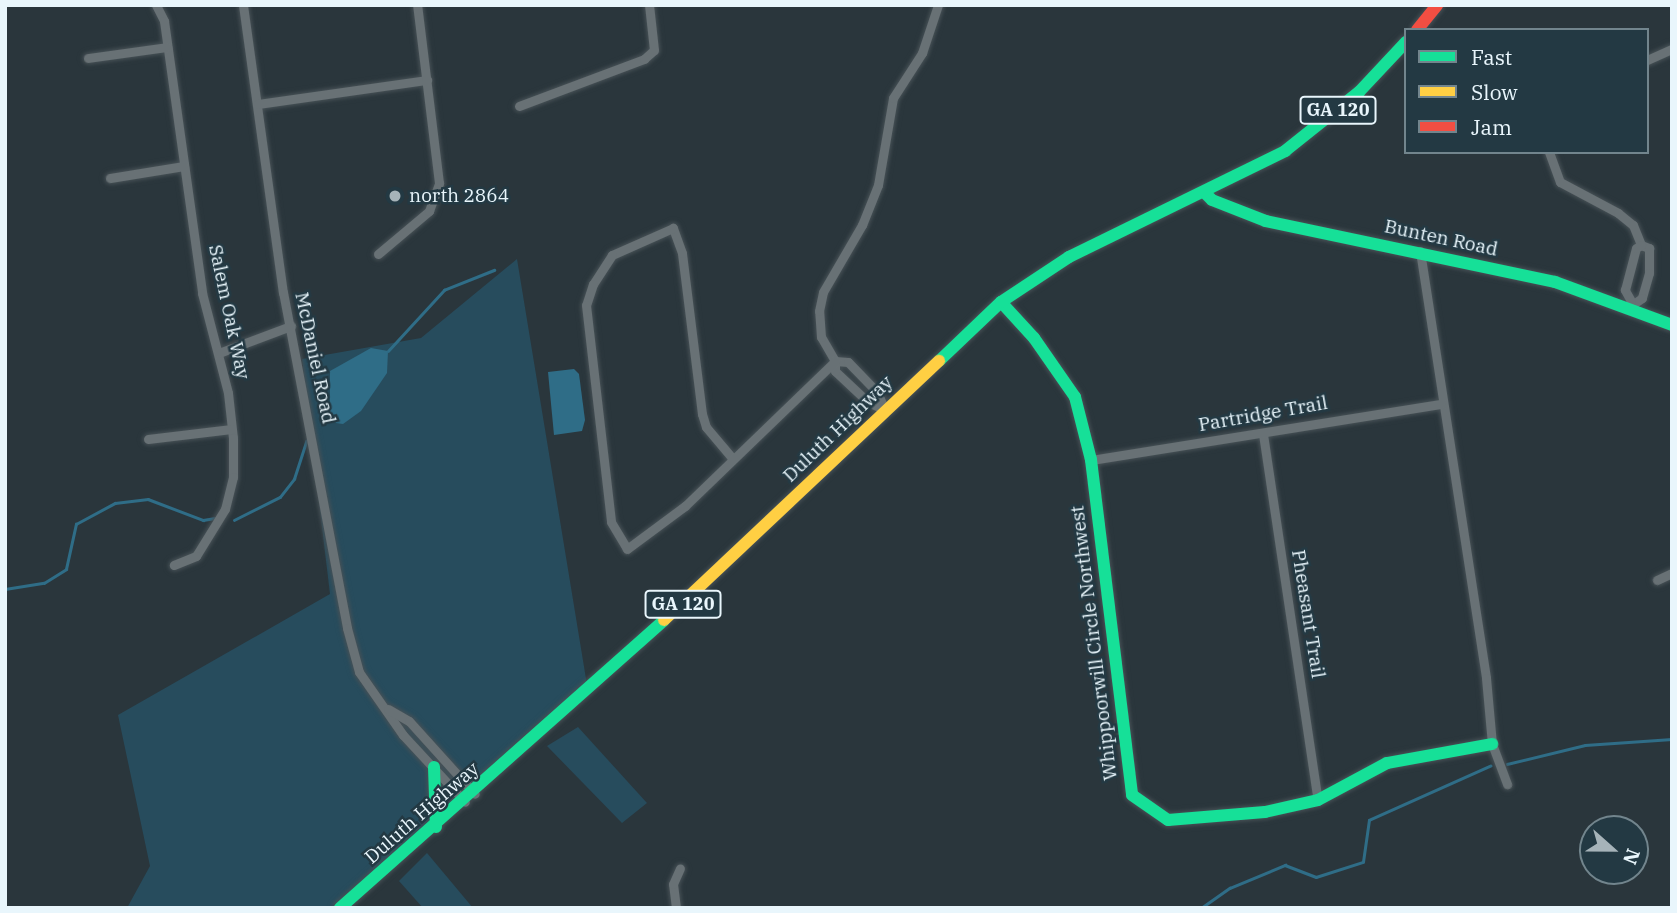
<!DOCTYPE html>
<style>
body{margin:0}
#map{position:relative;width:1677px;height:913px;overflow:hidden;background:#2a363c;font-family:"IBM Plex Serif",serif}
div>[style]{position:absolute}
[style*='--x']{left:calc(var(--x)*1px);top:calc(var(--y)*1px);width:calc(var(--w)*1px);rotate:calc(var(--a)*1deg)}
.green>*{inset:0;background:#274c5d}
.water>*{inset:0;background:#2f6d87}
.stream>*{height:2.5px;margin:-1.25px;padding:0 1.25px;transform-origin:1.25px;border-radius:1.25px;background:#2f6d87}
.roads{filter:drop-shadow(0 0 2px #475156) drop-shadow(0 0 2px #475156)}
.street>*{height:9px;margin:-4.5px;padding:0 4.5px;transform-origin:4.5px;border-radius:4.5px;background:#687175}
.fast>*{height:12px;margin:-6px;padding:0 6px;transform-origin:6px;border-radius:6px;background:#16e098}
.slow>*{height:12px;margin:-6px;padding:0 6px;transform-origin:6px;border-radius:6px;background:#ffcf43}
.jam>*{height:12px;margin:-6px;padding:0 6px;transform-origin:6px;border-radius:6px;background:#f24e42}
.dots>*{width:19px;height:19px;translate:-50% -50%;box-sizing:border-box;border:4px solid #233943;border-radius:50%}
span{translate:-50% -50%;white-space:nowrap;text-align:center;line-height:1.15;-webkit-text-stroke:5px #233943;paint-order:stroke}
.shield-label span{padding:2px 5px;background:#233943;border:2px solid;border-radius:5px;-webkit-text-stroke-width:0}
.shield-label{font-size:18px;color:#e9f6fc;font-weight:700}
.poi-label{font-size:19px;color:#e9f6fc}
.left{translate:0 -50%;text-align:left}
.street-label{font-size:19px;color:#e9f6fc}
.frame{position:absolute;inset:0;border:7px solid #e9f6fc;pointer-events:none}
.legend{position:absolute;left:1404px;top:28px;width:245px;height:126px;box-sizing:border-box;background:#233943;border:2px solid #72858d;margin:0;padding:9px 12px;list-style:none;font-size:21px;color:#e9f6fc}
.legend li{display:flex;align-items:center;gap:14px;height:35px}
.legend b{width:35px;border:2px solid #72858d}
.north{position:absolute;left:1579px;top:815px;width:70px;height:70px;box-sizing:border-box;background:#233943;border:2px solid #72858d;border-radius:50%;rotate:111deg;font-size:19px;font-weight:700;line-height:28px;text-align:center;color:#e9f6fc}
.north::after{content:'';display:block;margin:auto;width:24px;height:32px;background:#a6b3b9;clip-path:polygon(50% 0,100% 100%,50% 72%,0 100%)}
</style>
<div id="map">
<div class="green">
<div style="clip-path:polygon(517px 259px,588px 691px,338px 908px,127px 908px,150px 866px,118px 715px,330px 594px,302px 359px,421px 338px)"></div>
<div style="clip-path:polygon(578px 727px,647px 803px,622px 823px,547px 746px)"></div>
<div style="clip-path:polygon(427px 853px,473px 908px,423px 908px,399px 881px)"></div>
</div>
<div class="water">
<div style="clip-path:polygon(371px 348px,388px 351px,387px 373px,361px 411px,343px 424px,336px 423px,330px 414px,330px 371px)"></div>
<div style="clip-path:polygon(574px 369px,579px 374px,585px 420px,582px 431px,554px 435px,548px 372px)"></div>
</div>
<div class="stream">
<div style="--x:388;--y:351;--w:83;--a:-47.4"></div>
<div style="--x:444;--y:290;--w:54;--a:-21.8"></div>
<div style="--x:234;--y:520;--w:51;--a:-26.6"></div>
<div style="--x:280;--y:497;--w:23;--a:-52"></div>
<div style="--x:294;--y:479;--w:40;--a:-72"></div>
<div style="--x:5;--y:589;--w:39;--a:-9"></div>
<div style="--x:44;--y:583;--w:26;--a:-32"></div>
<div style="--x:66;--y:569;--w:46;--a:-77.5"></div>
<div style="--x:76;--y:524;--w:44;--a:-28.3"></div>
<div style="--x:115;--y:503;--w:33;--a:-7"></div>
<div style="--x:148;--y:499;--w:59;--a:20.9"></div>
<div style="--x:203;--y:520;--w:12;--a:-9"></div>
<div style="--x:1507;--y:764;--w:80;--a:-13.7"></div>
<div style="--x:1585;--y:745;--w:87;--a:-3.9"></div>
<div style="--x:1201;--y:908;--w:35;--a:-35"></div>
<div style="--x:1230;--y:888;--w:60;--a:-22.7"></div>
<div style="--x:1285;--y:865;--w:33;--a:21"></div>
<div style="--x:1316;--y:877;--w:49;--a:-17.7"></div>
<div style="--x:1363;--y:862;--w:42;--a:-81.9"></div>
<div style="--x:1369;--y:820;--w:133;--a:-24.1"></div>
</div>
<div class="roads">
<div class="street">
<div style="--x:156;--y:5;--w:18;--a:63"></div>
<div style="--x:164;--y:21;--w:275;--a:82"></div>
<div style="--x:202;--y:293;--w:103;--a:75.4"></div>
<div style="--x:228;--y:393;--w:45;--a:83.7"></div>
<div style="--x:233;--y:438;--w:39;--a:90"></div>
<div style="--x:233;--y:477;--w:33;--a:104"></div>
<div style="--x:225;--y:509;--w:55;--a:121.7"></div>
<div style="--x:196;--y:556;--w:24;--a:158"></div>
<div style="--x:243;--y:5;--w:290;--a:82.1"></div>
<div style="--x:283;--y:292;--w:342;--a:79.2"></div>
<div style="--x:347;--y:628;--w:46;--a:74.7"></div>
<div style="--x:359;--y:672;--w:77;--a:55.1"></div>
<div style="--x:403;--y:735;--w:91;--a:47.2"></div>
<div style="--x:88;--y:58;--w:80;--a:-7.9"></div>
<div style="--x:1647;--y:60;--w:27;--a:-24"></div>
<div style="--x:258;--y:104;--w:171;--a:-8.1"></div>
<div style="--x:519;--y:106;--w:134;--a:-20.6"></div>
<div style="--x:644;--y:59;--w:13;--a:-42"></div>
<div style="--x:654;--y:50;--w:45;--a:-96.3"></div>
<div style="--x:1549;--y:152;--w:32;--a:70"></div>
<div style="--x:1560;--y:182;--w:66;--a:28.1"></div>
<div style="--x:1618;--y:213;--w:19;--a:39"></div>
<div style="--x:1633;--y:225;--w:22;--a:68"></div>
<div style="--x:1641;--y:245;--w:9;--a:21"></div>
<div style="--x:1649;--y:248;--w:25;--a:90"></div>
<div style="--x:1649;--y:273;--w:26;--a:106"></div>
<div style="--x:1642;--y:298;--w:16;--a:145"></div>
<div style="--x:110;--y:178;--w:75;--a:-9.2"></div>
<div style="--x:1420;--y:251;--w:432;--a:81.2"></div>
<div style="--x:1486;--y:678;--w:66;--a:84.8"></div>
<div style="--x:1492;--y:744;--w:43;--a:69.4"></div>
<div style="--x:378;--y:254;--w:67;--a:-40.1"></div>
<div style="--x:429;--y:211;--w:30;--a:-70"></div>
<div style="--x:439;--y:183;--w:179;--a:-97"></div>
<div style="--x:1631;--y:301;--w:13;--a:-119"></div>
<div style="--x:1625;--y:290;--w:43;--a:-75.3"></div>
<div style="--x:1636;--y:248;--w:6;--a:-31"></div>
<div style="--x:219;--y:353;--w:77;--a:-20.6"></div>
<div style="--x:835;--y:361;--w:13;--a:4"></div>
<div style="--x:848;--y:362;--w:42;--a:46"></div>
<div style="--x:877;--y:392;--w:20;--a:66"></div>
<div style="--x:885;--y:410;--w:19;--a:-155"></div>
<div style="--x:868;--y:402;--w:45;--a:-136.8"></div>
<div style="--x:835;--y:371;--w:10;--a:-90"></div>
<div style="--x:835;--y:361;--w:28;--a:-120"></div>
<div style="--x:821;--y:337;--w:26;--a:-94"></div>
<div style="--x:819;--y:311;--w:19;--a:-78"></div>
<div style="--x:823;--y:292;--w:78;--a:-59.8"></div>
<div style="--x:862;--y:225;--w:43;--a:-68.2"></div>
<div style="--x:878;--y:185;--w:88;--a:-80.2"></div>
<div style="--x:893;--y:98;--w:54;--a:-57.2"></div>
<div style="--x:922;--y:53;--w:51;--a:-71.6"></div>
<div style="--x:1263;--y:434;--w:370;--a:81.5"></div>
<div style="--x:148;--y:439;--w:84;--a:-6.9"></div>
<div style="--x:733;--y:459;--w:42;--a:-130.2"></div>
<div style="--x:706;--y:427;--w:14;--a:-107"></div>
<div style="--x:702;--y:414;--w:162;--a:-97.1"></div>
<div style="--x:682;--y:253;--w:27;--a:-110"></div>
<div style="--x:673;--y:228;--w:67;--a:156.1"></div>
<div style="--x:612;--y:255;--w:35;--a:123"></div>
<div style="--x:593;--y:284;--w:22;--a:108"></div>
<div style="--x:586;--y:305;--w:218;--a:83.4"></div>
<div style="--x:611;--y:522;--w:31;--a:59"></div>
<div style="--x:627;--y:549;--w:72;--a:-36.6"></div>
<div style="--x:685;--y:506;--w:209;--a:-44"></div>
<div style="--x:1091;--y:460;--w:354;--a:-9.1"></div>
<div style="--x:1657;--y:580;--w:17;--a:-25"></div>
<div style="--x:388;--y:709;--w:24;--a:30"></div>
<div style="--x:409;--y:721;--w:98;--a:47.9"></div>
<div style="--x:676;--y:908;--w:24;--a:-97"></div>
<div style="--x:673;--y:884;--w:17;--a:-66"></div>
</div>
<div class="fast">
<div style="--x:1204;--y:192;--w:11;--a:45"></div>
<div style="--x:1212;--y:200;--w:58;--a:21.3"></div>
<div style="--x:1266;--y:221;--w:295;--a:11.9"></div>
<div style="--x:1555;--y:282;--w:125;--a:20.2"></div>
<div style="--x:1001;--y:302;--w:49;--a:47.5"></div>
<div style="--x:1034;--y:338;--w:72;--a:55.2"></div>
<div style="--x:1075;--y:397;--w:65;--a:75.7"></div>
<div style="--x:1091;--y:460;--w:337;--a:83"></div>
<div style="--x:1132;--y:795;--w:44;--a:34.8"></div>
<div style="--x:1168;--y:820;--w:97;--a:-4.7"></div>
<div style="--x:1265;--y:812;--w:54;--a:-12.8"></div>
<div style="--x:1318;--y:800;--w:78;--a:-28.2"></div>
<div style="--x:1387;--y:763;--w:107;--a:-10.3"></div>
<div style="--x:939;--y:361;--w:86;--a:-43.6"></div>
<div style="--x:1001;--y:302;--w:82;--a:-33.5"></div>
<div style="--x:1069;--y:257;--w:241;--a:-26.1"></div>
<div style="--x:1285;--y:151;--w:95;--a:-38.6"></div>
<div style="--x:1359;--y:92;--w:69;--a:-46.8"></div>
<div style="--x:434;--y:767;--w:60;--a:88.1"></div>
<div style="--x:340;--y:908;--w:433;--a:-41.6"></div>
</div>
<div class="slow">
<div style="--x:664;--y:620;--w:378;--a:-43.3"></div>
</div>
<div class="jam">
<div style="--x:1417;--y:30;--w:32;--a:-51"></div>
</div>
</div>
<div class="dots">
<div style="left:395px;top:196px;background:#a6b3b9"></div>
</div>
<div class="shield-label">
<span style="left:1338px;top:110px">GA 120</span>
<span style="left:683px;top:604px">GA 120</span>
</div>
<div class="poi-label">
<span class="left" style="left:409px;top:196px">north 2864</span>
</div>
<div class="street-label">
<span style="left:1441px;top:238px;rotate:12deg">Bunten Road</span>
<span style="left:229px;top:312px;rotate:78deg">Salem Oak Way</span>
<span style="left:315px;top:358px;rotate:78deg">McDaniel Road</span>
<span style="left:1263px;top:414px;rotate:-10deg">Partridge Trail</span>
<span style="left:838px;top:429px;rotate:-44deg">Duluth Highway</span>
<span style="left:1308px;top:614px;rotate:81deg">Pheasant Trail</span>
<span style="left:1094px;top:643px;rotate:-97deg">Whippoorwill Circle Northwest</span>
<span style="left:422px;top:813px;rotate:-41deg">Duluth Highway</span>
</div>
<div class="frame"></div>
<ul class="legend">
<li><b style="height:9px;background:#16e098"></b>Fast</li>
<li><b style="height:9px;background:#ffcf43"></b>Slow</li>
<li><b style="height:9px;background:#f24e42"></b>Jam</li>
</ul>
<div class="north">N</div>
</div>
